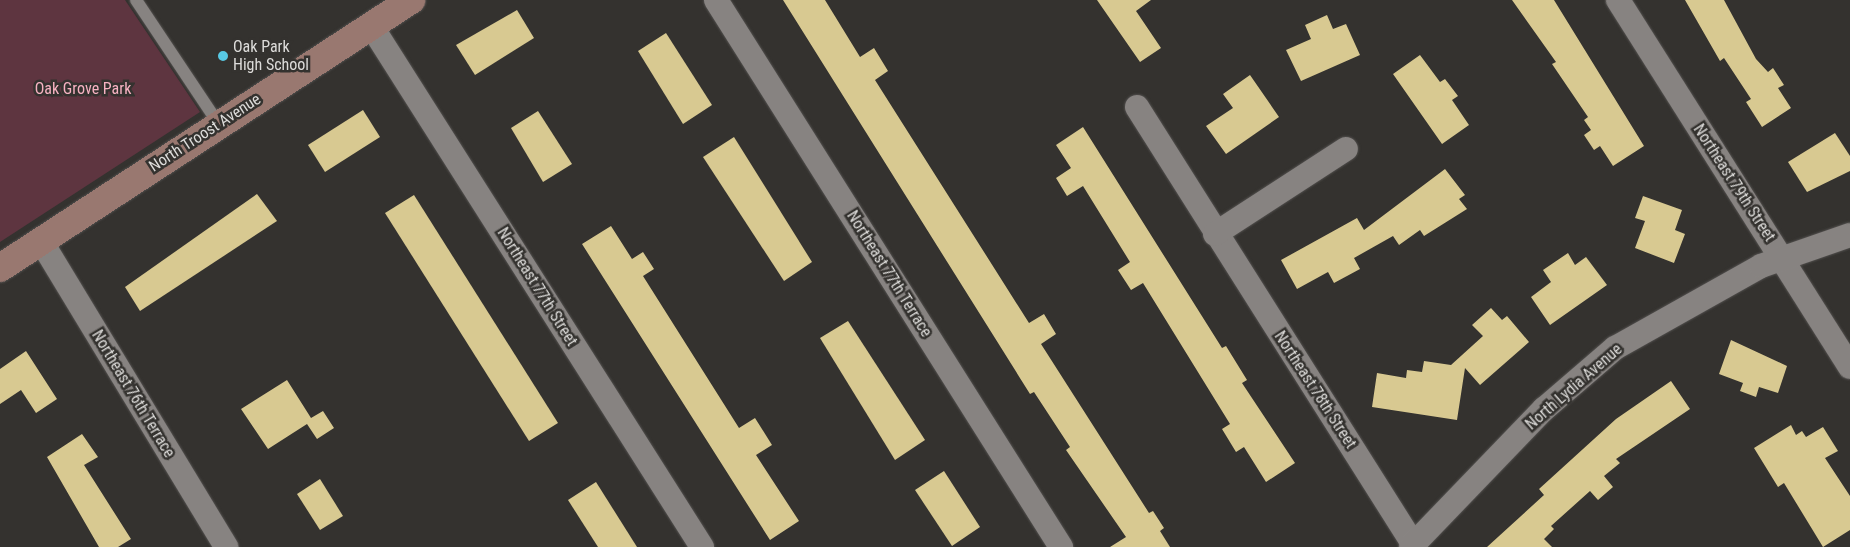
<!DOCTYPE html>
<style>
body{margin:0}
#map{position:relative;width:1850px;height:547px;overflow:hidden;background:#34322f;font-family:"Roboto Condensed",sans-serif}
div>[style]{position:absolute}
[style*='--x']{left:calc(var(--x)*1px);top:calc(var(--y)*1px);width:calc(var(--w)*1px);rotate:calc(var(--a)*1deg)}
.green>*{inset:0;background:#5e3540}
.building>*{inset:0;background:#d8c991}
.roads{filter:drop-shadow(0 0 1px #52504e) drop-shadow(0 0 1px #52504e)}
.lane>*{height:12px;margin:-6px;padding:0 6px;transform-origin:6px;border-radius:6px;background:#878381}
.street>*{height:24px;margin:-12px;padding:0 12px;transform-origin:12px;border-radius:12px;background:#878381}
.secondary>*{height:28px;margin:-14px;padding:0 14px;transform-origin:14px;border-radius:14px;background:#997870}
.dots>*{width:14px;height:14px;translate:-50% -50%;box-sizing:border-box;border:2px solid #34322f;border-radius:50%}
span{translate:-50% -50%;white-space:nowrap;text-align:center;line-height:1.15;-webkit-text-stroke:5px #34322f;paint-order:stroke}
.poi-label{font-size:16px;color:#dddcda}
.left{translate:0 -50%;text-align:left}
.park-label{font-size:16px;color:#f7b2c2}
.street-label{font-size:16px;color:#dddcda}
</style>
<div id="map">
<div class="green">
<div style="clip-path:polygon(0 0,125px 0,200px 112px,0 242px)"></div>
</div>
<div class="building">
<div style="clip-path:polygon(783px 0,825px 0,860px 57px,874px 48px,888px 71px,875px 80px,1029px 323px,1044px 314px,1056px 334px,1041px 344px,1149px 513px,1153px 511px,1164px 528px,1160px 531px,1170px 547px,1110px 547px,1126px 537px,1066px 450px,1070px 447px,1034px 392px,1030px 394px)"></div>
<div style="clip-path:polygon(1097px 0,1151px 0,1136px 11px,1161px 48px,1140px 62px)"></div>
<div style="clip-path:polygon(1512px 0,1554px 0,1644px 146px,1613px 166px,1600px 146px,1594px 150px,1584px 135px,1591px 130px,1584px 120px,1588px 117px,1552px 64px,1556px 62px)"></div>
<div style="clip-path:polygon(1685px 0,1724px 0,1756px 59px,1768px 72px,1773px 68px,1784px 85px,1778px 88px,1791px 108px,1762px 127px,1746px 102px,1751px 99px,1724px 58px,1720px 61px)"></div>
<div style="clip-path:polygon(517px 10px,534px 38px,475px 75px,456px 45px)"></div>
<div style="clip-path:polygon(1327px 15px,1333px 29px,1346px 24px,1360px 55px,1301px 81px,1286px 50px,1311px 39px,1305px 25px)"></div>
<div style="clip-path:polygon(666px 33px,712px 105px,683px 124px,638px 51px)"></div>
<div style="clip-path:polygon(1420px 55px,1440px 82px,1445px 79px,1458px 96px,1452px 100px,1469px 125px,1442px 144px,1393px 74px)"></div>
<div style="clip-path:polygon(1250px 75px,1279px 117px,1226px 154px,1206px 126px,1233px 108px,1223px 94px)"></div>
<div style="clip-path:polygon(363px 110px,380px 137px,325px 172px,308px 145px)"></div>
<div style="clip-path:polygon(538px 111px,572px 164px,543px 182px,511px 128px)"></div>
<div style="clip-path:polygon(1083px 127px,1222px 348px,1226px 346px,1247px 380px,1242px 383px,1295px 463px,1266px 482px,1244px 447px,1236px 452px,1222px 429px,1230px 424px,1143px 283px,1131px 290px,1118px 270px,1130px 262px,1083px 186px,1067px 196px,1056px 178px,1071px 168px,1056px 145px)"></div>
<div style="clip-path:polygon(1835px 133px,1850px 156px,1850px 171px,1807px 192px,1788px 162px)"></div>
<div style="clip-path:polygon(734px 137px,812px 262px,784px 281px,703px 157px)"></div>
<div style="clip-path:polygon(1445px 169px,1465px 195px,1459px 199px,1467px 209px,1424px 236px,1420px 230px,1399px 245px,1393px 236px,1354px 258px,1360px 269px,1334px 283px,1328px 272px,1297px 289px,1281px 260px,1357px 218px,1364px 230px)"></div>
<div style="clip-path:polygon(257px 194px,277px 221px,140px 311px,125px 287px)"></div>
<div style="clip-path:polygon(414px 195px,558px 423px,529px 441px,385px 213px)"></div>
<div style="clip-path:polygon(1643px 196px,1682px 210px,1675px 230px,1685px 234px,1674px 263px,1635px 248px,1645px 221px,1635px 218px)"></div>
<div style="clip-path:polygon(611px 226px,632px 259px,643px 252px,654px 269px,643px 276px,739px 428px,755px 418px,772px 445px,756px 455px,799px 521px,770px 540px,582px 244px)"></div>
<div style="clip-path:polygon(1568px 253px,1575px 265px,1586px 257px,1607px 285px,1550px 325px,1531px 297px,1551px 282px,1543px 270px)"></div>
<div style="clip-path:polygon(1491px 308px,1502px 320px,1507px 316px,1529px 342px,1480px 385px,1465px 368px,1457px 420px,1372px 407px,1377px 373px,1406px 378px,1407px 370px,1422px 372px,1424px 361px,1451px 365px,1483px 336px,1472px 325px)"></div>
<div style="clip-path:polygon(848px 321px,925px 440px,895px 460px,820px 338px)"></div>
<div style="clip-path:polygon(1731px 340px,1787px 366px,1778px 393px,1759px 387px,1756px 397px,1740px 391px,1743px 383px,1719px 374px)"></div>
<div style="clip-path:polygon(26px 351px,57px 399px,36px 413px,21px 390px,0 404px,0 369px)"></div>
<div style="clip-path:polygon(287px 380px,311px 418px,323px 411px,334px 428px,317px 439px,307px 424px,268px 449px,241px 409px)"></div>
<div style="clip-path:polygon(1671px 381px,1690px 409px,1616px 459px,1620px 463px,1604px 476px,1613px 487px,1598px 500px,1590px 491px,1551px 526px,1554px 529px,1544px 539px,1552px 547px,1487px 547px,1544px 495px,1539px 489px,1616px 419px)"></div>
<div style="clip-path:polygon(1791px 425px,1796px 435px,1802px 431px,1806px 437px,1823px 427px,1838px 451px,1825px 458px,1850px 496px,1850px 530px,1823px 547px,1784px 483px,1778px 487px,1754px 448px)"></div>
<div style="clip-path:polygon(82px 434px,98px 457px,84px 465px,131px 539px,118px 547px,99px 547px,47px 457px)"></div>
<div style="clip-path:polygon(944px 471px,980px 527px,952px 546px,915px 490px)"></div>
<div style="clip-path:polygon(320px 479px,343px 516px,320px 530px,297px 494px)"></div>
<div style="clip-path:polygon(596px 482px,637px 547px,598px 547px,568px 500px)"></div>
</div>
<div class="roads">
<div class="lane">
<div style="--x:136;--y:0;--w:148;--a:56.3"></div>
</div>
<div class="street">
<div style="--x:716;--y:0;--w:647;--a:57.76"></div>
<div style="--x:1618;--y:0;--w:434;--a:57.7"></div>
<div style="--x:372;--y:27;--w:616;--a:57.6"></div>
<div style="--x:1137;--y:107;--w:520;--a:57.71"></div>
<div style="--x:1215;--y:234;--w:156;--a:-33"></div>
<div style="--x:41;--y:241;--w:358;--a:58.8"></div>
<div style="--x:1411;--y:547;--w:192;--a:-46.1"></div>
<div style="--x:1544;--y:409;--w:94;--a:-40.7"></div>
<div style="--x:1615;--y:348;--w:167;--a:-29.3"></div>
<div style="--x:1761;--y:266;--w:94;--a:-19.2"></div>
</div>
<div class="secondary">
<div style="--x:0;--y:268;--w:491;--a:-33.1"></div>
</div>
</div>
<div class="dots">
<div style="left:223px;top:56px;background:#58c9e4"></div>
</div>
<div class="poi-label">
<span class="left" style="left:233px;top:56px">Oak Park<br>High School</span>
</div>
<div class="park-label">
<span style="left:83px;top:89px">Oak Grove Park</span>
</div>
<div class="street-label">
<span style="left:205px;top:133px;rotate:-33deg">North Troost Avenue</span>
<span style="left:1734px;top:183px;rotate:57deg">Northeast 79th Street</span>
<span style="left:889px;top:274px;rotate:58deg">Northeast 77th Terrace</span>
<span style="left:537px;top:287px;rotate:58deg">Northeast 77th Street</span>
<span style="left:1574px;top:387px;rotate:-41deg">North Lydia Avenue</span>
<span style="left:1315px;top:390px;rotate:57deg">Northeast 78th Street</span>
<span style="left:133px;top:394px;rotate:59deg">Northeast 76th Terrace</span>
</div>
</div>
